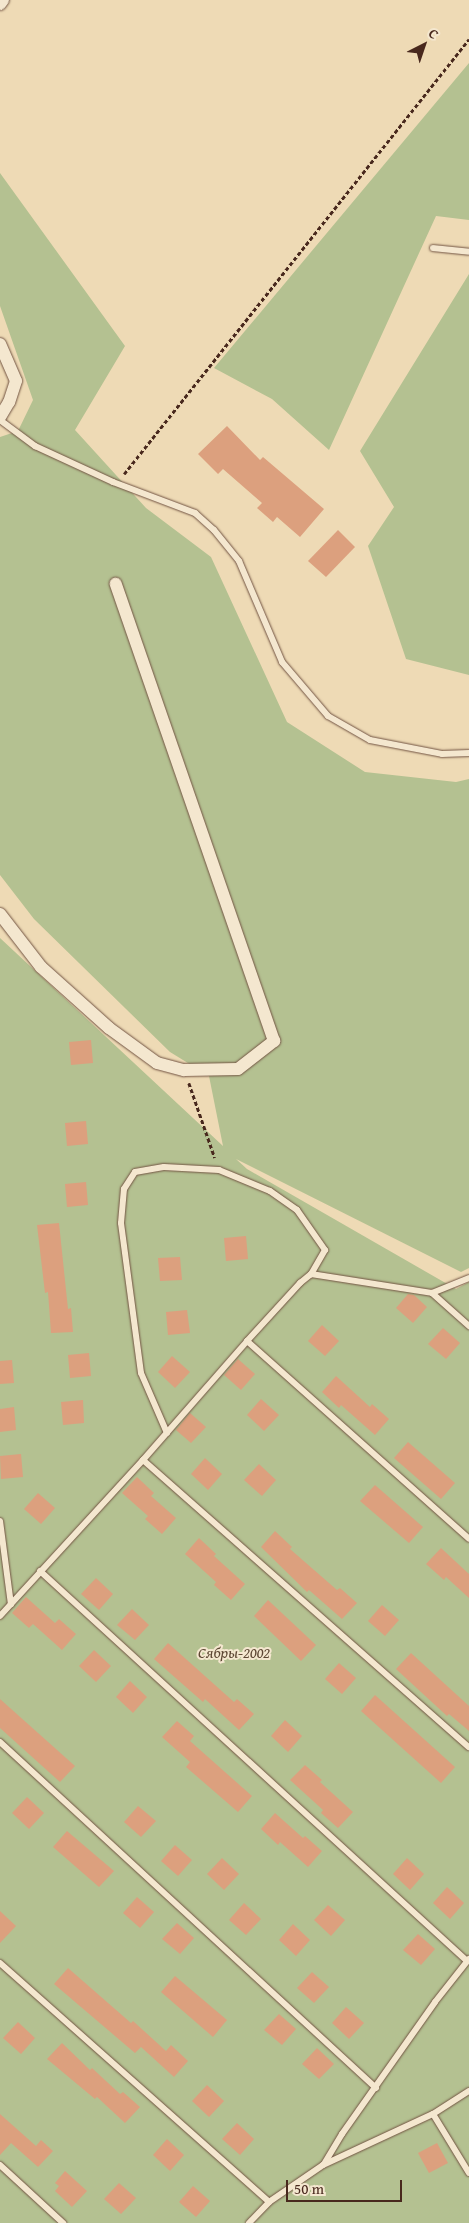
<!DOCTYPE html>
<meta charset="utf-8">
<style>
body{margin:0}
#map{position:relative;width:469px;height:2223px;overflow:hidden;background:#eedab5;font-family:"Gentium Book Plus",serif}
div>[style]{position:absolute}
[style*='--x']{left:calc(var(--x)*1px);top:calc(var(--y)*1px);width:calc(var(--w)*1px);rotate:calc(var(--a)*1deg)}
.green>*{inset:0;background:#b4c191}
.building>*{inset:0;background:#dca07e}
.path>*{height:2.5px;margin-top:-1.25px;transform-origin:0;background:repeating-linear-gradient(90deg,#48281d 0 4px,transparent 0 6.5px)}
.roads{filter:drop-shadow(0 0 1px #725443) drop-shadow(0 0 1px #725443)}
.service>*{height:6px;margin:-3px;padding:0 3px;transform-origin:3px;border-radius:3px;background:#f4e7cf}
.minor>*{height:12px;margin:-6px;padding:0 6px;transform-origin:6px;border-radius:6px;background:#f4e7cf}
span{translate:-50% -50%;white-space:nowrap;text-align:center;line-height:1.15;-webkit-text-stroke:4px #f4e7cf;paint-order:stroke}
.park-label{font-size:16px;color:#5e4734;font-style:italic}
.north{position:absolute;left:399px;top:20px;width:50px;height:50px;-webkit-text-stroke:4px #f4e7cf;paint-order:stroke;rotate:41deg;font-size:14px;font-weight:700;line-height:20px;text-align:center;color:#48281d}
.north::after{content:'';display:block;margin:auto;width:18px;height:22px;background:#48281d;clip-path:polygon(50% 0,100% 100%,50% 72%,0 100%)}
.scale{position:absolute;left:286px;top:2180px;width:116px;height:22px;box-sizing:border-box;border:2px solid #48281d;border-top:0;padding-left:6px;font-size:15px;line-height:18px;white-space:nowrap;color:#48281d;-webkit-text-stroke:4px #f4e7cf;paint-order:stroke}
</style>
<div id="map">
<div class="green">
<div style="clip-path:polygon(469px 63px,469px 220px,436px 216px,329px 450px,272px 399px,214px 368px)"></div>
<div style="clip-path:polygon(0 173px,125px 346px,75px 430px,146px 508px,211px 557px,287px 722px,365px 772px,456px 782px,469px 779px,469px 1268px,461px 1272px,236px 1159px,247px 1169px,456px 1289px,469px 1282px,469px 2223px,0 2223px,0 938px,223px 1146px,209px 1076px,170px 1052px,34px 919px,0 875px,0 437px,18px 431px,33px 400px,0 306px)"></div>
<div style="clip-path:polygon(469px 274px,469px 675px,406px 659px,368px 546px,394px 507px,360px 451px)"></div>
</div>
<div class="building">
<div style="clip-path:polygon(227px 426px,260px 460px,263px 457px,324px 509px,300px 537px,277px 517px,273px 522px,257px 508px,262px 503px,223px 469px,218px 474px,198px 454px)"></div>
<div style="clip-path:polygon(338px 530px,355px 547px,326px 577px,308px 561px)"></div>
<div style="clip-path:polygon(91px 1040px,93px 1063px,71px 1065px,69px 1042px)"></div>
<div style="clip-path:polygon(86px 1121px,88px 1144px,67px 1146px,65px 1123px)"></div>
<div style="clip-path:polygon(86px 1182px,88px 1205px,67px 1207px,65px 1184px)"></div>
<div style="clip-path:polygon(59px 1223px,68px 1309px,71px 1308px,73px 1332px,51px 1333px,48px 1292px,45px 1293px,37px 1225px)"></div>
<div style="clip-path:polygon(246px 1236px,248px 1259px,226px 1261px,224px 1238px)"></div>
<div style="clip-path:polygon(180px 1257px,182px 1280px,160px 1281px,158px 1258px)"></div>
<div style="clip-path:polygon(408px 1294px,414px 1295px,427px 1307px,413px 1323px,396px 1308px)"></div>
<div style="clip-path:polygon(187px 1310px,190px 1333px,168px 1335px,166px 1312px)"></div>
<div style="clip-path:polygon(322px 1325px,339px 1341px,325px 1356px,308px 1341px)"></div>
<div style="clip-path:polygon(443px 1328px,460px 1343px,446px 1359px,428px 1344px)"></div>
<div style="clip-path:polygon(89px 1353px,91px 1376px,70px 1378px,68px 1355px)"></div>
<div style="clip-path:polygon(172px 1356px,190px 1372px,175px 1388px,158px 1372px)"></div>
<div style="clip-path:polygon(238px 1359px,255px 1374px,241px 1390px,224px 1375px)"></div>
<div style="clip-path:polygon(12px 1360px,14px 1383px,0 1384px,0 1361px)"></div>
<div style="clip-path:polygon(336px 1376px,370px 1407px,372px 1404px,389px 1419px,375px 1435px,341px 1405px,339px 1408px,322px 1392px)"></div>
<div style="clip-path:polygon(261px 1399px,279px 1415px,264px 1431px,247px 1415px)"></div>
<div style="clip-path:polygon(83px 1400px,84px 1423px,63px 1425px,61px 1402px)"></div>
<div style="clip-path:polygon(14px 1407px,16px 1430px,0 1432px,0 1409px)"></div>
<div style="clip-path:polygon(190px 1413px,206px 1427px,191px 1443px,176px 1430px)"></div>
<div style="clip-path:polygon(408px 1442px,455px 1483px,441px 1499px,394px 1458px)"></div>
<div style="clip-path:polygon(21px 1454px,23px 1477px,1px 1479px,0 1456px)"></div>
<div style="clip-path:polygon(205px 1458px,222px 1474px,208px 1490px,191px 1474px)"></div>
<div style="clip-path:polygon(259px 1464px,276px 1480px,262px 1496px,244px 1480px)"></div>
<div style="clip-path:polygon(137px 1477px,154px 1493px,151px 1496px,176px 1518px,162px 1534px,145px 1519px,148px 1516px,122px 1493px)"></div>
<div style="clip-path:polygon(375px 1485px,423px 1527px,409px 1543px,360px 1501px)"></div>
<div style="clip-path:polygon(38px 1493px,55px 1508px,41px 1524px,24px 1509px)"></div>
<div style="clip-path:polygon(275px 1531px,292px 1547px,290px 1549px,337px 1590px,340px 1588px,357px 1603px,342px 1619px,309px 1590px,307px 1592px,261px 1547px)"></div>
<div style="clip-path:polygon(199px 1538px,216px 1554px,214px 1556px,245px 1584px,231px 1600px,214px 1585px,216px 1582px,185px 1554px)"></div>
<div style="clip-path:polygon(441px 1548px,469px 1574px,469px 1598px,446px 1577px,444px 1580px,426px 1564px)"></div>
<div style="clip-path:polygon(96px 1578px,113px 1594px,99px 1610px,81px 1594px)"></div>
<div style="clip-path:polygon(26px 1597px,55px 1623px,59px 1619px,76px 1634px,62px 1650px,33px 1624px,29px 1628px,12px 1613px)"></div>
<div style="clip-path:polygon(268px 1600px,316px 1645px,301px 1661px,254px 1616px)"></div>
<div style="clip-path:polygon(382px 1605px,399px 1620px,385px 1636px,368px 1621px)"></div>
<div style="clip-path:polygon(132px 1609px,149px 1625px,135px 1640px,117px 1625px)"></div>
<div style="clip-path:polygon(168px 1643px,234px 1702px,237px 1699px,254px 1714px,239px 1730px,205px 1699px,203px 1702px,154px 1659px)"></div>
<div style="clip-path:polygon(94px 1650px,111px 1666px,96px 1682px,79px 1666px)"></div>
<div style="clip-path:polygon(411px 1653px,469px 1706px,469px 1731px,449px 1714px,447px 1716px,396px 1669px)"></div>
<div style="clip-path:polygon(339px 1663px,356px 1678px,342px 1694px,325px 1679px)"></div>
<div style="clip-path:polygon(130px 1681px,147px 1697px,133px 1713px,116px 1697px)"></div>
<div style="clip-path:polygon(375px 1695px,455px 1767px,441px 1783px,361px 1711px)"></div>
<div style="clip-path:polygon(0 1699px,75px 1766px,60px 1782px,0 1728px)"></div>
<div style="clip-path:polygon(285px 1720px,302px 1736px,288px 1752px,271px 1736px)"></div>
<div style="clip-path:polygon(177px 1721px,194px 1736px,190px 1741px,252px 1796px,238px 1812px,186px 1767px,190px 1762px,162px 1737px)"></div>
<div style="clip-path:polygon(305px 1765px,322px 1780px,320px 1782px,353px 1812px,338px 1828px,321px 1813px,323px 1810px,290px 1780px)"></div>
<div style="clip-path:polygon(27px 1797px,44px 1813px,29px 1829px,12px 1813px)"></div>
<div style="clip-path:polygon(138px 1806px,156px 1821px,141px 1837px,124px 1822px)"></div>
<div style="clip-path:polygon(275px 1813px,303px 1838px,305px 1836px,322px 1851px,308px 1867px,280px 1842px,278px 1845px,261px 1829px)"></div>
<div style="clip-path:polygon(67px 1831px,114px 1871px,99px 1887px,53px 1847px)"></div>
<div style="clip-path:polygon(175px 1845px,192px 1860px,178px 1876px,161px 1861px)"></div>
<div style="clip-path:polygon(222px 1858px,239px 1874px,224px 1890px,207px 1874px)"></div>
<div style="clip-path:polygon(407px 1858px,424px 1874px,410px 1890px,393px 1874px)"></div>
<div style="clip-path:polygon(447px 1887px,464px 1903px,450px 1919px,433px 1903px)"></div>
<div style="clip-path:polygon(137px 1897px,154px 1912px,140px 1928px,123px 1913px)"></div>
<div style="clip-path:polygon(244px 1903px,261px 1919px,246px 1935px,229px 1920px)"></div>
<div style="clip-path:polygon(328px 1905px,345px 1920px,331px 1936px,314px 1920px)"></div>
<div style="clip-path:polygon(0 1911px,16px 1926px,0 1943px)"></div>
<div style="clip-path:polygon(177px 1923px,194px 1938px,180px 1954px,162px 1939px)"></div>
<div style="clip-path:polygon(293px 1924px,310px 1940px,296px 1956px,279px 1940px)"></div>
<div style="clip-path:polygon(418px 1934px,435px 1949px,421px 1965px,403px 1950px)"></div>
<div style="clip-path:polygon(68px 1968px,131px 2023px,133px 2021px,166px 2051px,171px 2045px,188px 2061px,174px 2077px,141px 2047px,135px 2053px,54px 1984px)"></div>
<div style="clip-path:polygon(312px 1972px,329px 1987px,314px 2003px,297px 1988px)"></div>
<div style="clip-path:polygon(175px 1976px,227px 2020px,213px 2037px,161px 1992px)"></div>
<div style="clip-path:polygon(346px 2007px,364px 2023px,349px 2039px,332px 2023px)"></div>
<div style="clip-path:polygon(279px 2014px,296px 2029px,282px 2045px,264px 2030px)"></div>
<div style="clip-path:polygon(18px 2022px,35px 2038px,21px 2054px,3px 2038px)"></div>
<div style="clip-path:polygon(62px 2043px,90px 2070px,92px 2068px,120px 2094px,123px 2092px,140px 2107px,125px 2123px,97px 2097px,95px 2099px,47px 2059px)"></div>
<div style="clip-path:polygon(317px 2048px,334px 2064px,319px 2079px,302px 2064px)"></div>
<div style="clip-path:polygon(207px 2085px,224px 2101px,209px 2117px,192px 2101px)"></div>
<div style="clip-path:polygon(0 2114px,36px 2146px,41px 2140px,53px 2151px,38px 2167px,11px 2143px,0 2155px)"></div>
<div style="clip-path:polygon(237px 2123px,254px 2139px,240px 2155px,222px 2139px)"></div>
<div style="clip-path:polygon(167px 2139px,184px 2155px,170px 2171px,153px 2155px)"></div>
<div style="clip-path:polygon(437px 2143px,448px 2163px,429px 2173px,418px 2153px)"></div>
<div style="clip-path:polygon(65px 2171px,87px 2191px,72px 2207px,55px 2191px,59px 2186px,55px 2183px)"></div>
<div style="clip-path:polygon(119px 2183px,136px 2198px,121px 2214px,104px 2199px)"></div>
<div style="clip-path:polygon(193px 2186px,210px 2201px,196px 2217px,179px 2202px)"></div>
</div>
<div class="path">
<div style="--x:124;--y:474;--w:555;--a:-51.58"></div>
<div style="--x:189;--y:1083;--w:79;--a:70.9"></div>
</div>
<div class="roads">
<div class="service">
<div style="--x:433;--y:248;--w:36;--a:6"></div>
<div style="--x:0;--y:420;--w:44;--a:36.6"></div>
<div style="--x:35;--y:446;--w:86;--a:24.8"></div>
<div style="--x:113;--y:482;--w:88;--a:20.7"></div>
<div style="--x:195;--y:513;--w:25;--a:42"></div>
<div style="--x:214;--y:530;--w:40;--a:51"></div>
<div style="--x:239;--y:561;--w:110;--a:66.9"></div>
<div style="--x:282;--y:662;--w:71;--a:49.6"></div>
<div style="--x:328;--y:716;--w:48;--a:29.7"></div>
<div style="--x:370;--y:740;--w:73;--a:11"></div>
<div style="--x:442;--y:754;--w:27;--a:-2"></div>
<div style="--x:432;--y:1293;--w:50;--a:41.7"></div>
<div style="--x:247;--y:1341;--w:297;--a:41.7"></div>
<div style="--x:167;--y:1433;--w:65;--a:-113.4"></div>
<div style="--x:141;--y:1373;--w:151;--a:-97.6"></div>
<div style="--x:121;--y:1223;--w:34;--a:-85"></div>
<div style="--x:124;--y:1189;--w:20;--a:-57"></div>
<div style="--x:135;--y:1172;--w:29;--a:-10"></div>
<div style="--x:164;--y:1167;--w:55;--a:3.1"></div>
<div style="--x:219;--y:1170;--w:55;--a:22.4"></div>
<div style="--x:270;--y:1191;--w:33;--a:35"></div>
<div style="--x:297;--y:1210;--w:49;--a:55"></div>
<div style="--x:325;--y:1250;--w:28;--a:120"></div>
<div style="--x:143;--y:1460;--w:434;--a:41.4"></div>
<div style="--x:0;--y:1521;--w:84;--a:82.5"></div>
<div style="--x:40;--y:1571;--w:578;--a:42.41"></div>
<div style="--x:0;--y:1616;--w:212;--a:-47.5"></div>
<div style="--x:143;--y:1460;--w:158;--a:-48.8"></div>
<div style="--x:247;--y:1341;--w:79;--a:-47.6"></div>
<div style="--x:300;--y:1283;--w:14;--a:-39"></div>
<div style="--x:311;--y:1274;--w:122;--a:8.9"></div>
<div style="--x:432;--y:1293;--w:40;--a:-22"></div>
<div style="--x:0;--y:1742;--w:511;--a:42.62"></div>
<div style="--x:0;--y:1963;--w:360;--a:41.6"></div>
<div style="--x:433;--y:2114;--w:69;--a:58.6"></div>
<div style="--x:324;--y:2164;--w:35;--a:-59"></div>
<div style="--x:342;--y:2134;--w:161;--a:-54.8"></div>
<div style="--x:435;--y:2002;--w:55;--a:-51.7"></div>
<div style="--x:0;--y:2165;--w:86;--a:42.6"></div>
<div style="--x:249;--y:2223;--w:29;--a:-46"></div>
<div style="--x:269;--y:2202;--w:65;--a:-34.4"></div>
<div style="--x:323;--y:2165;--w:121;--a:-24.9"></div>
<div style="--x:433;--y:2114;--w:43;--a:-32.6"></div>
</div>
<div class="minor">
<div style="--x:0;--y:4;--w:5;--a:-53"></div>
<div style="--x:0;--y:344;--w:40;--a:66.6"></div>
<div style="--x:16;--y:381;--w:22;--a:108"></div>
<div style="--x:9;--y:402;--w:17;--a:121"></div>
<div style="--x:0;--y:914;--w:67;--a:52.3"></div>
<div style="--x:41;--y:967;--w:91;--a:41.9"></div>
<div style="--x:109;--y:1028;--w:59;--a:36.1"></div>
<div style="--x:157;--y:1063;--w:28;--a:15"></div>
<div style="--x:184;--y:1070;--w:54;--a:-1.1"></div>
<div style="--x:238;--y:1069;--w:46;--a:-37.9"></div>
<div style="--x:274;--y:1041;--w:484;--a:-109.1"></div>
</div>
</div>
<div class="park-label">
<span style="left:234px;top:1652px">Сябры-2002</span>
</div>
<div class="north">С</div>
<div class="scale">50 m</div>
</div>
